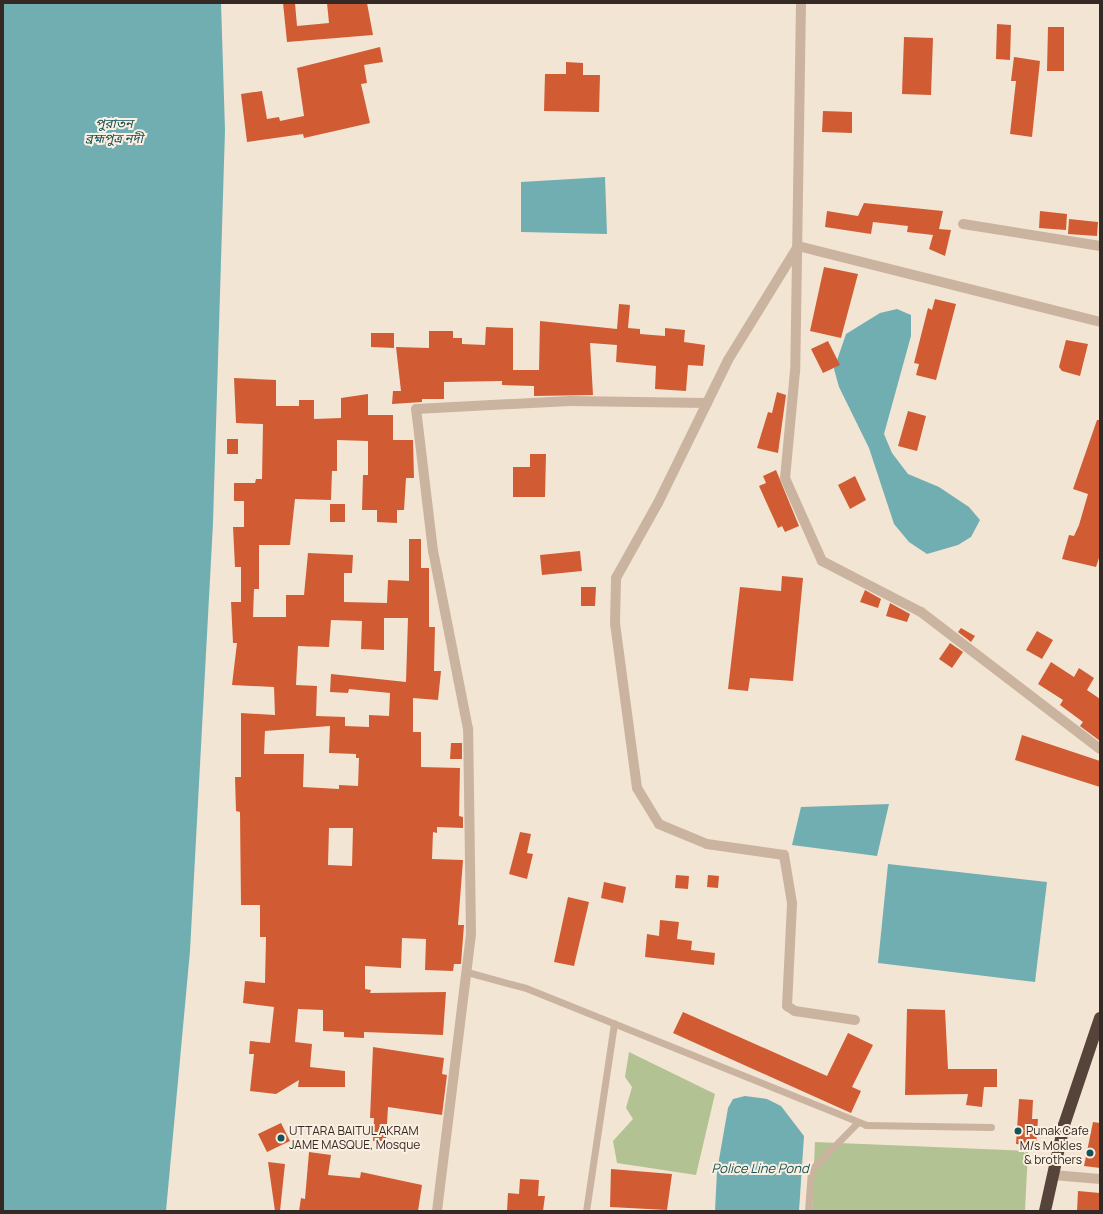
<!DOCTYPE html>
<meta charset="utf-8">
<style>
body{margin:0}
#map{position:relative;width:1103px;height:1214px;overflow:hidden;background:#f3e5d4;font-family:Manrope,"Noto Sans Bengali",sans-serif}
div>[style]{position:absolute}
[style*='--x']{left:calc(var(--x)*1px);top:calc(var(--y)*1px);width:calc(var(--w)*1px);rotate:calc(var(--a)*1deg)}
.green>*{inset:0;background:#b2c293}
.water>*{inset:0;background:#71aeb2}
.building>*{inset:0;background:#d15c33}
.lane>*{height:7px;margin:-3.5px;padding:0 3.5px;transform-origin:3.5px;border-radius:3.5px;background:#cbb49f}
.street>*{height:10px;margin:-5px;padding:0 5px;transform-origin:5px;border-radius:5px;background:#cbb49f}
.highway>*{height:12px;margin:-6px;padding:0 6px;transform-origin:6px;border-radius:6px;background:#56433a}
.dots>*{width:11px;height:11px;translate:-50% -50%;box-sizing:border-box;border:2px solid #faefe0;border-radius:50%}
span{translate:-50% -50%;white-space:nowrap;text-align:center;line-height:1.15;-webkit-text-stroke:4px #faefe0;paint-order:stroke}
.poi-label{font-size:12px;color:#342924}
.left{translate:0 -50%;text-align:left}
.right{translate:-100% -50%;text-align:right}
.water-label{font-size:13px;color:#165359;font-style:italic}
.frame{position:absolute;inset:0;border:4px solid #342924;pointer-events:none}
</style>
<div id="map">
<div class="green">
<div style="clip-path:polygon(629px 1052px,715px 1094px,696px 1175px,617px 1163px,613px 1141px,633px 1119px,626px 1108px,632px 1087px,625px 1077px)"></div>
<div style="clip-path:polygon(815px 1142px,1028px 1151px,1025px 1211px,812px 1211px)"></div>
</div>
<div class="water">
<div style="clip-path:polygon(3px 3px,221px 3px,225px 130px,213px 523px,190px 951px,166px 1211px,3px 1211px)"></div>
<div style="clip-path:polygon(605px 177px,607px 234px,521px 232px,521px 182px)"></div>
<div style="clip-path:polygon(897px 309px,911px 315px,911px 336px,884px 434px,892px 453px,908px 474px,939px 487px,969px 507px,980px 520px,971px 537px,958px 545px,927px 554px,909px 542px,894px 524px,869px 448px,839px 387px,834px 369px,846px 334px,880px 313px)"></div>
<div style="clip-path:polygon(889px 804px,877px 856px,792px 845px,801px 807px)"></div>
<div style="clip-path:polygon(888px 864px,1047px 882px,1035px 982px,878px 963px)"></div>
<div style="clip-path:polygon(745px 1096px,767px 1099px,781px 1106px,804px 1136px,799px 1211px,715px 1211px,717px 1171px,728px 1108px,733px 1099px)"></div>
</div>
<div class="building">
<div style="clip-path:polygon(283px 3px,295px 3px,297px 26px,329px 23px,327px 3px,367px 3px,373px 35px,287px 42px)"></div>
<div style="clip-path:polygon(997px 24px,1011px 25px,1010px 60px,996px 59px)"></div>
<div style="clip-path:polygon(1048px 27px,1064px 27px,1064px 71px,1047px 71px)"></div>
<div style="clip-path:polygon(904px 37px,933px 38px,931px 95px,902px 94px)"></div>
<div style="clip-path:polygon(380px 47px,383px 62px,364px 65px,367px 83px,361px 84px,370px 123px,304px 138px,303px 134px,247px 142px,241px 94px,262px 91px,267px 119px,279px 117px,280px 121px,304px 116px,297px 68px)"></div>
<div style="clip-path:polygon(1014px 57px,1040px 61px,1032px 137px,1010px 134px,1016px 81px,1011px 81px)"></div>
<div style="clip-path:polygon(566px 62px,583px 63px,583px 75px,600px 75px,599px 112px,544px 111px,545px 74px,566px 74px)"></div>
<div style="clip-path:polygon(823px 111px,852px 112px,852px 133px,822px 132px)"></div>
<div style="clip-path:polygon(864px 203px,943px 211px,939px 229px,951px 230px,945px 256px,929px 249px,933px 235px,907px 232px,908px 226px,873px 222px,871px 234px,825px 227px,827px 211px,858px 216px)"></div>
<div style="clip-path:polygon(1040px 211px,1067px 214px,1066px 230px,1039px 228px)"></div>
<div style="clip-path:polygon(1069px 219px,1098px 222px,1097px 236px,1068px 234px)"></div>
<div style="clip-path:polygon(824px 267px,858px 274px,841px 338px,810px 331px)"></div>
<div style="clip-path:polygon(935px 299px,956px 304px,936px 380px,916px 375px,919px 364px,914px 363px,928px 308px,932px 310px)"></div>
<div style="clip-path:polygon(619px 304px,630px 305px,628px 328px,640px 329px,640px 334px,665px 336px,665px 328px,685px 330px,684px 342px,705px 345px,703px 366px,688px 365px,686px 391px,655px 389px,656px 366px,616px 362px,617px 345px,590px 343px,593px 395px,534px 396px,534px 386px,502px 385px,502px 381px,444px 382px,444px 399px,422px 399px,422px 402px,392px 404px,393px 391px,401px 391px,396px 347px,429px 348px,429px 331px,453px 331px,453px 338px,462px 338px,462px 344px,485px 345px,486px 327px,513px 328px,513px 370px,539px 370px,540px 321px,617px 329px)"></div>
<div style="clip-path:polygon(371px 333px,394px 333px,394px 348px,371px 347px)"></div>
<div style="clip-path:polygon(1066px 340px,1088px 344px,1080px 376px,1062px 371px,1059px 367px)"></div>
<div style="clip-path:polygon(828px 341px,840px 365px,823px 373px,811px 349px)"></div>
<div style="clip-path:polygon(evenodd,234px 378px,276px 380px,276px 406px,299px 406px,299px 400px,314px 400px,314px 419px,341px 418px,341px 398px,368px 394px,368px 415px,393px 415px,393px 440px,413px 440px,414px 478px,406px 478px,404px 510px,397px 510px,397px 523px,377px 522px,377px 510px,362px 510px,363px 475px,368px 475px,368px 441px,337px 440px,337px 471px,332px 471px,331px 500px,295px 499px,290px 545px,259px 545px,259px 589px,254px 589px,253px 617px,286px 617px,286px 595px,304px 595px,308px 553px,353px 555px,352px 573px,344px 573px,344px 602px,387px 603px,388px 580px,409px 581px,409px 539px,421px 539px,421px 568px,429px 568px,429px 627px,435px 627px,434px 671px,441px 671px,438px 700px,413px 698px,413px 732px,421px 732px,421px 767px,460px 768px,459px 816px,463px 817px,463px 828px,437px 827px,437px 833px,433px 832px,432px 859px,463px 860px,458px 925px,464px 925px,461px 964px,454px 964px,453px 971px,425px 970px,426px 939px,402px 938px,401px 968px,365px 966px,365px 989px,371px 990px,370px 993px,446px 992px,443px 1035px,364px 1032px,364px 1038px,344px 1037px,344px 1032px,323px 1031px,323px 1010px,298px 1009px,295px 1042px,312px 1044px,310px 1067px,345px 1071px,345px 1087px,298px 1087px,299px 1080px,276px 1094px,250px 1091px,254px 1054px,249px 1054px,250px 1041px,270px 1043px,274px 1007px,243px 1003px,245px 981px,265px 983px,266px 937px,260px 937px,260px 905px,241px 905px,240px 812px,236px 811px,235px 777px,241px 777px,241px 713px,275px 715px,274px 687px,232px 685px,237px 643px,233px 643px,231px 602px,241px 602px,241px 567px,235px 567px,233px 527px,244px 527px,244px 501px,234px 501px,234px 483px,255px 483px,256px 479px,262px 479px,263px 424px,236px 423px,234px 378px,384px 618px,408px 618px,406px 682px,331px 674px,330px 692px,348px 693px,349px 689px,390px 693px,389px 716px,369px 715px,369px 727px,345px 726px,345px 717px,316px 716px,317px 686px,296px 685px,298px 646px,329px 647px,331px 620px,362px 621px,361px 649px,384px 650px,384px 618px,234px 378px,330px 726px,329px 753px,356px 754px,356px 758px,359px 758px,358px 786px,339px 785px,339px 789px,303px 787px,304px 754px,264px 754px,265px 731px,330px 726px,234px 378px,329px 828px,353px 828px,352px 866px,328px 865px,329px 828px)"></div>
<div style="clip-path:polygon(777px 392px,786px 395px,778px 453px,757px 448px,768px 412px,772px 413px)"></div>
<div style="clip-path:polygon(908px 411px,926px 416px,917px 451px,898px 446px)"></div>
<div style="clip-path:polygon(1097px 420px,1100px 420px,1100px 555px,1096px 567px,1062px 559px,1069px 535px,1074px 536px,1079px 525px,1088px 494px,1073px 489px)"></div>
<div style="clip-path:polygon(227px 439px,238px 439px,238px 454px,227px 454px)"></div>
<div style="clip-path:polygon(530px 454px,546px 454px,545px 497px,513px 497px,513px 467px,530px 467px)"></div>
<div style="clip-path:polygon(776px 470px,799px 526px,785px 532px,782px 526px,778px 528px,759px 486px,766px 483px,763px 476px)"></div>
<div style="clip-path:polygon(855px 476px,866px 500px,850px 509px,838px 485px)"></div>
<div style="clip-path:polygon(330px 504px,345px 504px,345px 522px,330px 522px)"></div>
<div style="clip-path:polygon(580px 551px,582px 571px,542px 575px,540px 555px)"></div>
<div style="clip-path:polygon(782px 576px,803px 578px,793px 681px,750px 678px,748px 691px,728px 689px,740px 587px,781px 591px)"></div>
<div style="clip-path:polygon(581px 587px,596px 587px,595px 606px,581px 606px)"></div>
<div style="clip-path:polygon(865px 590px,881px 599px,878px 608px,860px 602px)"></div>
<div style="clip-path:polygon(890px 603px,910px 614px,907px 622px,886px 616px)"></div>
<div style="clip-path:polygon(961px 628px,975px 636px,971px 642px,958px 632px)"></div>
<div style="clip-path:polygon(1037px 631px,1053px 640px,1042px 659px,1026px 650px)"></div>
<div style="clip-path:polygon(950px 643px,963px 652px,952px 668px,939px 659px)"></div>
<div style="clip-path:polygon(1051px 662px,1074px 677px,1079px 668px,1094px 678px,1087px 690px,1100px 699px,1100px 741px,1080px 726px,1083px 722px,1060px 705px,1063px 700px,1038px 684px)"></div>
<div style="clip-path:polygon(1022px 735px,1100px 761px,1100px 787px,1015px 760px)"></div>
<div style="clip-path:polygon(451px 743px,462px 743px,462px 759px,450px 759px)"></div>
<div style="clip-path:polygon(520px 832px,531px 834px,527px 853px,533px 854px,527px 879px,509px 874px)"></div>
<div style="clip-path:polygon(676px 875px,689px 876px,688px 889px,675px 888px)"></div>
<div style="clip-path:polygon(708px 875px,719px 876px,718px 888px,707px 887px)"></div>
<div style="clip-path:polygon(604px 882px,626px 887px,623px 903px,601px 898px)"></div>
<div style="clip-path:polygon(568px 897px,589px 902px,574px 966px,554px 962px)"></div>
<div style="clip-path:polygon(660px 920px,679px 922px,677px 939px,692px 941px,691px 950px,715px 953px,714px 965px,645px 957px,647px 934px,659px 936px)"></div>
<div style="clip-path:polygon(907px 1009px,945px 1010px,948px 1069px,997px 1069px,997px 1087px,984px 1087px,982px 1107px,966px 1105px,968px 1094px,905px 1095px)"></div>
<div style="clip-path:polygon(683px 1012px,827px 1076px,848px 1033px,873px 1045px,852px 1087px,861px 1091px,851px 1113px,673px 1033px)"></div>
<div style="clip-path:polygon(373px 1047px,444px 1058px,442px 1074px,447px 1075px,442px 1115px,388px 1107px,386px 1141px,373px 1141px,374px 1118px,370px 1118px)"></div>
<div style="clip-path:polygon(1019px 1099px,1033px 1100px,1032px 1119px,1038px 1119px,1036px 1146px,1016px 1144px)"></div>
<div style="clip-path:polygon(1093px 1122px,1100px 1123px,1100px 1168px,1084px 1166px)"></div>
<div style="clip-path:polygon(281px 1123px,290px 1141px,267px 1152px,258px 1134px)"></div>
<div style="clip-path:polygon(309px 1152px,331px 1155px,328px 1175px,360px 1178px,361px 1172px,422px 1185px,418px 1211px,299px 1211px,301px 1198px,305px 1199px)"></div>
<div style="clip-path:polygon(268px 1162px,285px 1164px,280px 1211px,275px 1211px)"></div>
<div style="clip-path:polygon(611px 1169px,672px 1174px,667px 1210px,610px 1207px)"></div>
<div style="clip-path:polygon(520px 1179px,539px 1180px,538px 1196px,545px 1196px,543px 1211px,507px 1211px,508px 1193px,519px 1194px)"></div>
<div style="clip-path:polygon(1078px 1191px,1100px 1193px,1100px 1211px,1077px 1211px)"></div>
</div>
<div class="lane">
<div style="--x:467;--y:972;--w:61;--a:15.2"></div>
<div style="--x:526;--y:988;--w:367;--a:21.9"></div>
<div style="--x:866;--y:1125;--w:125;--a:0.9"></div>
<div style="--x:586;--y:1211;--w:190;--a:-81.5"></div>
<div style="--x:808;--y:1211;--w:41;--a:-85.8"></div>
<div style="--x:811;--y:1170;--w:67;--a:-45.6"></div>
</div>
<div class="street">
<div style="--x:801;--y:3;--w:368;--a:90.9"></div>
<div style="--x:795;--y:371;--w:107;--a:95.3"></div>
<div style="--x:785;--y:478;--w:91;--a:66"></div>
<div style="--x:822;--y:561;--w:111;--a:27.3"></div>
<div style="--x:921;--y:612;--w:225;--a:37.4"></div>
<div style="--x:963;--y:224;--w:139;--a:9.1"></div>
<div style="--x:855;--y:1020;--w:61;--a:-171.5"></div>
<div style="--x:795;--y:1011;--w:9;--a:-148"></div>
<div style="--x:787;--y:1006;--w:103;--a:-87.2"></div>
<div style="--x:792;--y:903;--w:49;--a:-99.5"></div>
<div style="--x:784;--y:855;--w:78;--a:-171.9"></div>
<div style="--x:707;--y:844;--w:52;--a:-157.4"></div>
<div style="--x:659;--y:824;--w:42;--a:-121.4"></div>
<div style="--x:637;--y:788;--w:166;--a:-97.6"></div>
<div style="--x:615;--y:623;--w:45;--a:-88.7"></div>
<div style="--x:616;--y:578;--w:86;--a:-60.8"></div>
<div style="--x:658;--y:503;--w:159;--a:-63.9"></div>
<div style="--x:728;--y:360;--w:134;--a:-58.4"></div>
<div style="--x:798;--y:246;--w:311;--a:14.1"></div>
<div style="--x:1053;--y:1175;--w:47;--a:4.9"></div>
<div style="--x:437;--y:1211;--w:279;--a:-83"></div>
<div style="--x:471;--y:934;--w:205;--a:-90.8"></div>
<div style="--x:468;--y:729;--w:181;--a:-101.1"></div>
<div style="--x:433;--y:551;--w:143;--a:-96.8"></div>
<div style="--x:416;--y:409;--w:154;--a:-3"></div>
<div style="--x:570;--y:401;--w:137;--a:0.8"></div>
</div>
<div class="highway">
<div style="--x:1045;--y:1211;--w:88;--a:-77.5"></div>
<div style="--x:1064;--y:1125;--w:113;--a:-71.4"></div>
</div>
<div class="dots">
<div style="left:1018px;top:1131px;background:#165359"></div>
<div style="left:281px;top:1138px;background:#165359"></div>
<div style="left:1090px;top:1153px;background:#165359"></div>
</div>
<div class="poi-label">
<span class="left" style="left:289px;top:1138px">UTTARA BAITUL AKRAM<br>JAME MASQUE, Mosque</span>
<span class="left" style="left:1026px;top:1131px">Punak Cafe</span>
<span class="right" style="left:1082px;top:1153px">M/s Mokles<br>&amp; brothers</span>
</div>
<div class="water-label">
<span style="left:114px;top:131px">পুরাতন<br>ব্রহ্মপুত্র নদী</span>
<span style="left:760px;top:1168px">Police Line Pond</span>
</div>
<div class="frame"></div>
</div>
